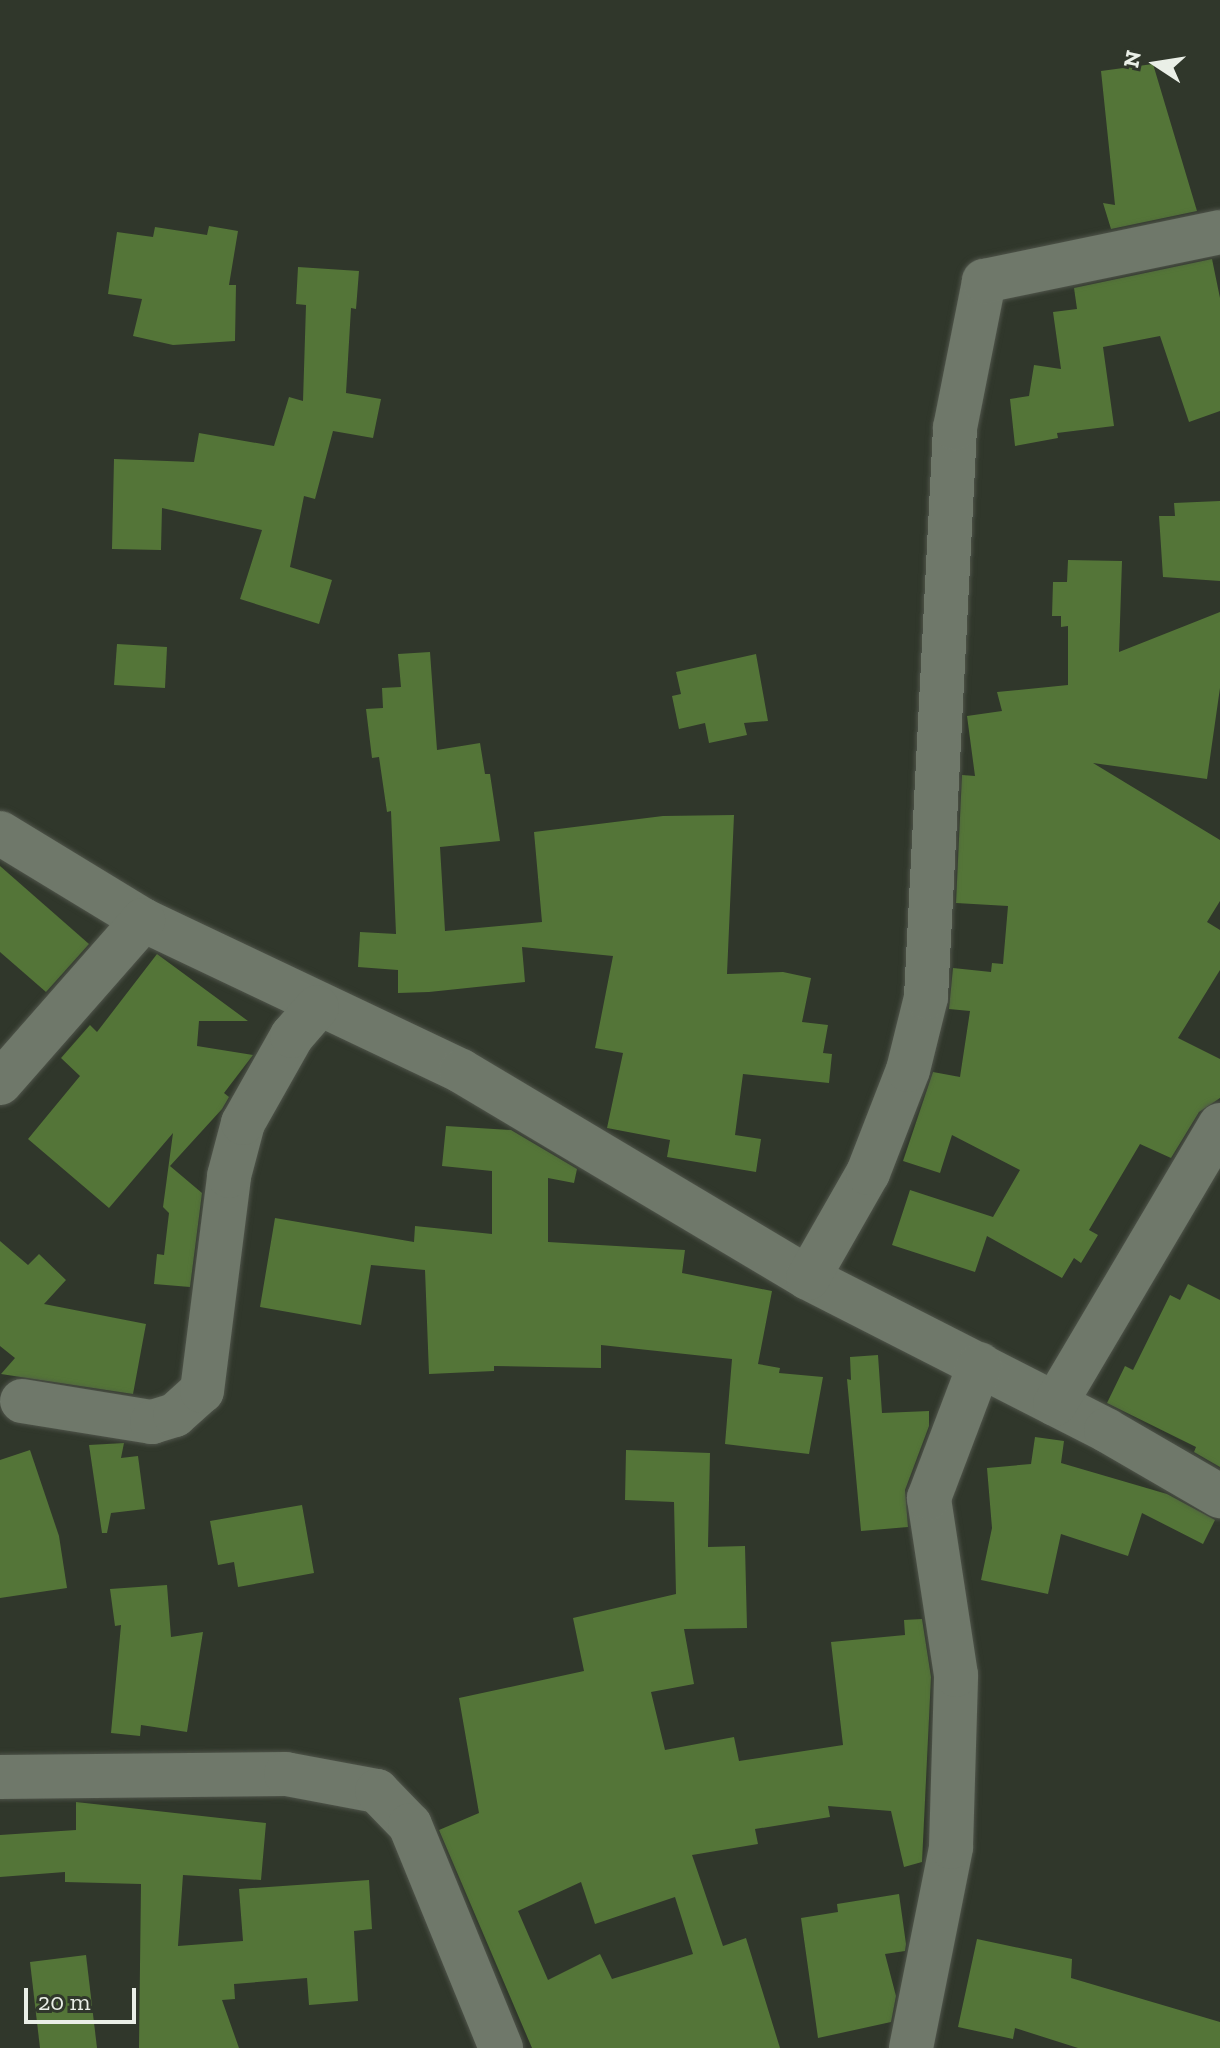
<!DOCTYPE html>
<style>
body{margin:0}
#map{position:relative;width:1220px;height:2048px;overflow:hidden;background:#30372b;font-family:"Zilla Slab",serif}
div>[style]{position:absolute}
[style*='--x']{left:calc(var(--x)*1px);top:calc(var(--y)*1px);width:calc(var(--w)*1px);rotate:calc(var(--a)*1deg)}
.building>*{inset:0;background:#547538}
.roads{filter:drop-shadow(0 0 2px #4f544a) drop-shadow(0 0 2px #4f544a)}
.minor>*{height:44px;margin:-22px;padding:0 22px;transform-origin:22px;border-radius:22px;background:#6f786a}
span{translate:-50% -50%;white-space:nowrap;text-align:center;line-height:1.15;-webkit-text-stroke:6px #30372b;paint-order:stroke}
.north{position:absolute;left:1116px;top:24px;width:80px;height:80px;-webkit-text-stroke:6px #30372b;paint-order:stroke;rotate:282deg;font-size:22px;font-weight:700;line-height:32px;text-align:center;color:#eaefe7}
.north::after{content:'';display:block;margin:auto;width:28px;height:36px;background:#eaefe7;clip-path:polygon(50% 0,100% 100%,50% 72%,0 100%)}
.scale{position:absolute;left:24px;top:1988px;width:112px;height:36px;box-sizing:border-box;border:4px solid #eaefe7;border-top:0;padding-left:10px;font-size:24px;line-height:28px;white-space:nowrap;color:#eaefe7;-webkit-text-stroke:6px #30372b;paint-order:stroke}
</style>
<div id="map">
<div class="building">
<div style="clip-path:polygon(1153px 64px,1197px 211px,1111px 229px,1103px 203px,1115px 205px,1101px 71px)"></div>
<div style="clip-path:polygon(209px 226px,238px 231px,229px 285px,236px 285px,235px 341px,173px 345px,133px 336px,142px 299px,108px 294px,117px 232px,153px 237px,155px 227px,207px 235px)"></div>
<div style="clip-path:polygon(1212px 259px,1220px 298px,1220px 411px,1189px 422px,1160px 336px,1103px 347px,1114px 426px,1057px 433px,1058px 438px,1015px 446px,1010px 399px,1029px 396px,1034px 365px,1061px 369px,1053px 312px,1077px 309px,1074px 288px)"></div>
<div style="clip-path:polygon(298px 267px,359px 271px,356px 309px,351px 308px,346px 393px,381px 399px,373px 438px,333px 431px,315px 499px,304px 496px,290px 567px,332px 580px,319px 624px,240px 599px,262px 530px,162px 508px,161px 550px,112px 549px,114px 459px,194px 462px,199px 433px,274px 446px,289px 397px,303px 401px,306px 305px,296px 304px)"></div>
<div style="clip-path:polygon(1220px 501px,1220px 581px,1163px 577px,1159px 516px,1175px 516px,1174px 503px)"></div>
<div style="clip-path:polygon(1068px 560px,1122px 561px,1119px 652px,1220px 612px,1220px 688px,1207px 779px,1093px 763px,1220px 840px,1220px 901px,1207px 922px,1220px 930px,1220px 970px,1178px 1038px,1220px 1059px,1220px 1098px,1199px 1112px,1171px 1158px,1140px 1144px,1089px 1230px,1098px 1235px,1081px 1263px,1074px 1258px,1062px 1278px,987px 1236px,975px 1272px,892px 1245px,910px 1190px,993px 1217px,1020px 1170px,952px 1135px,940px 1173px,903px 1161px,933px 1072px,960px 1077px,970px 1011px,949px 1009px,953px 968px,991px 972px,992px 963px,1003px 964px,1008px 906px,956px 903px,962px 775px,975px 776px,967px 716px,1002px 711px,997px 692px,1068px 685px,1068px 626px,1061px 627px,1061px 616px,1052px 616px,1053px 582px,1067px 582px)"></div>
<div style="clip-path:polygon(117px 644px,167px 647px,165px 688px,114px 685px)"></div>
<div style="clip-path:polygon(430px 652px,437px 750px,480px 743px,485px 774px,490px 774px,500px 841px,440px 847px,445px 931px,542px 922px,534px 832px,663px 816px,734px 815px,727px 974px,783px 972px,811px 978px,802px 1022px,828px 1025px,823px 1053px,832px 1054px,829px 1083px,743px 1074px,735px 1135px,761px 1139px,756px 1172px,667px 1157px,670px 1140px,607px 1128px,623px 1053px,595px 1048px,613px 956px,522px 947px,525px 982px,429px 992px,398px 993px,398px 970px,358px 967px,360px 932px,396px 934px,391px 811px,387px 812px,379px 757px,372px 758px,366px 709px,383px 708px,382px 688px,401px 687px,398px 654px)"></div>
<div style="clip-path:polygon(756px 654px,768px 721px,744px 723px,747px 735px,709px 743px,705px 723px,679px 729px,672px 696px,681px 694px,676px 672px)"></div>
<div style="clip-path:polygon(0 866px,89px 944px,46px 992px,0 952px)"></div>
<div style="clip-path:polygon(157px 954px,248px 1021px,199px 1021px,197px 1046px,253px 1055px,224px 1093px,229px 1097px,222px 1109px,170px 1166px,202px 1193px,190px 1287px,154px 1284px,157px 1254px,164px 1255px,169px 1213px,163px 1207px,173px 1133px,109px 1208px,28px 1139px,80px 1076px,61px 1058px,90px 1025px,97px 1032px)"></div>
<div style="clip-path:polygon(446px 1126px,511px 1130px,577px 1169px,574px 1183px,548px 1178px,548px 1242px,685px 1250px,682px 1273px,772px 1291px,758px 1364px,780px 1368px,779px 1373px,823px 1377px,809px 1454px,725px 1444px,732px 1359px,601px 1345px,601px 1368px,494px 1366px,494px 1371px,429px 1374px,425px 1270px,371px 1265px,361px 1325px,260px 1307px,275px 1218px,414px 1242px,415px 1226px,492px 1234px,492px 1171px,442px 1166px)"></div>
<div style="clip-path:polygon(0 1241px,28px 1265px,39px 1254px,66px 1280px,44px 1304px,146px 1324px,133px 1394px,1px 1374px,15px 1358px,0 1346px)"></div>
<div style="clip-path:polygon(1188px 1284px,1220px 1300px,1220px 1467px,1194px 1452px,1196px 1447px,1107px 1403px,1125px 1366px,1133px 1370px,1170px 1295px,1180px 1300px)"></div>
<div style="clip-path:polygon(878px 1355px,882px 1413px,929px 1411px,929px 1426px,905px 1490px,908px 1527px,861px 1531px,847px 1379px,851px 1380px,850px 1357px)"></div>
<div style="clip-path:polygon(1035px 1437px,1064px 1441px,1061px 1463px,1167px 1494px,1215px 1520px,1203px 1544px,1142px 1513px,1128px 1556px,1061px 1534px,1048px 1594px,981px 1580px,992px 1528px,987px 1468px,1031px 1464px)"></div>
<div style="clip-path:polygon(124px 1443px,121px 1458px,138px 1456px,145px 1509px,111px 1513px,107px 1533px,102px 1533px,89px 1445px)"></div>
<div style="clip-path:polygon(30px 1450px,59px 1536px,67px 1588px,0 1598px,0 1460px)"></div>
<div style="clip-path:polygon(evenodd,626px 1450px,710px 1453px,708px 1547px,745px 1546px,747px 1628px,684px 1629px,694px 1684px,651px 1692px,665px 1750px,734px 1737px,739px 1761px,843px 1745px,831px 1642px,905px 1635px,904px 1620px,922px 1619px,931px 1677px,922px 1862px,904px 1867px,891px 1811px,828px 1806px,830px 1817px,755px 1829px,758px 1844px,692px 1855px,723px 1946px,746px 1938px,780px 2048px,532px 2048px,439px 1830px,479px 1813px,459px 1698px,584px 1671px,573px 1618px,676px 1594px,674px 1502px,625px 1500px,626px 1450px,581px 1882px,595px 1924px,675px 1897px,693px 1954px,612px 1979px,600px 1954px,548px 1980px,518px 1911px,581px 1882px)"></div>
<div style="clip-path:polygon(302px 1505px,314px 1573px,238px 1587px,234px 1562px,218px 1565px,210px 1521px)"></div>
<div style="clip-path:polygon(167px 1585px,171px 1637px,203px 1632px,187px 1732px,141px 1725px,140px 1736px,111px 1733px,121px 1625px,115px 1626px,110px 1589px)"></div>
<div style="clip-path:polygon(76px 1802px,266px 1823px,261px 1880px,183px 1875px,178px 1946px,243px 1941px,239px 1889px,369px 1880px,372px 1929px,354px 1931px,358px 2001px,309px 2005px,307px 1978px,234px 1984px,235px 1999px,222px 2000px,239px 2048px,139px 2048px,141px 1884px,65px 1882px,65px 1872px,0 1877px,0 1835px,76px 1830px)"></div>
<div style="clip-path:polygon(899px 1894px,906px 1944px,905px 1951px,885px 1954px,896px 1996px,891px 2022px,818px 2038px,801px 1918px,838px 1912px,837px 1904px)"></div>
<div style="clip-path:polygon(977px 1939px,1072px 1959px,1071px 1978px,1220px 2022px,1220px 2048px,1078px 2048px,1015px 2028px,1013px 2039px,958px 2027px)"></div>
<div style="clip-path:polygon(86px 1955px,97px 2048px,40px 2048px,30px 1962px)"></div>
</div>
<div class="roads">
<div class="minor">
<div style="--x:0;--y:833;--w:167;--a:31.3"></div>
<div style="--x:143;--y:920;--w:352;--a:25.4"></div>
<div style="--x:461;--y:1071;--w:404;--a:30.8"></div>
<div style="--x:808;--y:1278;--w:335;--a:27"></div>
<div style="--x:1106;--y:1430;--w:132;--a:30.1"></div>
<div style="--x:0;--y:1083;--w:217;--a:-48.7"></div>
<div style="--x:808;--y:1278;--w:121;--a:-60.3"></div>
<div style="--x:868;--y:1173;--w:110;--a:-68.8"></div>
<div style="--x:908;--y:1070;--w:75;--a:-76.1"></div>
<div style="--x:926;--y:997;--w:570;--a:-87.08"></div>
<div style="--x:955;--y:428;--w:150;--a:-78.8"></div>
<div style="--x:984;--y:281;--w:241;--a:-11.7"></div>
<div style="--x:22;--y:1401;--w:132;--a:9.2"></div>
<div style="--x:152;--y:1422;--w:24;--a:-17"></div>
<div style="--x:175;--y:1415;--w:36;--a:-42"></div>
<div style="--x:202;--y:1391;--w:217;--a:-82.8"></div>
<div style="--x:229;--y:1176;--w:55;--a:-75.2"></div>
<div style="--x:243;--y:1123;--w:100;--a:-60.6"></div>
<div style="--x:292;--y:1036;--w:38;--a:-49"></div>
<div style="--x:1055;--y:1404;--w:324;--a:-59.4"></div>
<div style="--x:0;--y:1777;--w:286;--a:-0.6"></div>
<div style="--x:286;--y:1774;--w:93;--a:10.6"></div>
<div style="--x:377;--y:1791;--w:47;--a:45.9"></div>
<div style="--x:410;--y:1825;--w:241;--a:67.8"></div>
<div style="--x:911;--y:2048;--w:205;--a:-78.7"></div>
<div style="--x:951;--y:1847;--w:172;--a:-88.3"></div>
<div style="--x:956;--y:1675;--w:179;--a:-98.7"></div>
<div style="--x:929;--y:1498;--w:143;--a:-69.2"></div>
</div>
</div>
<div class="north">N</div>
<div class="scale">20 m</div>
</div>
